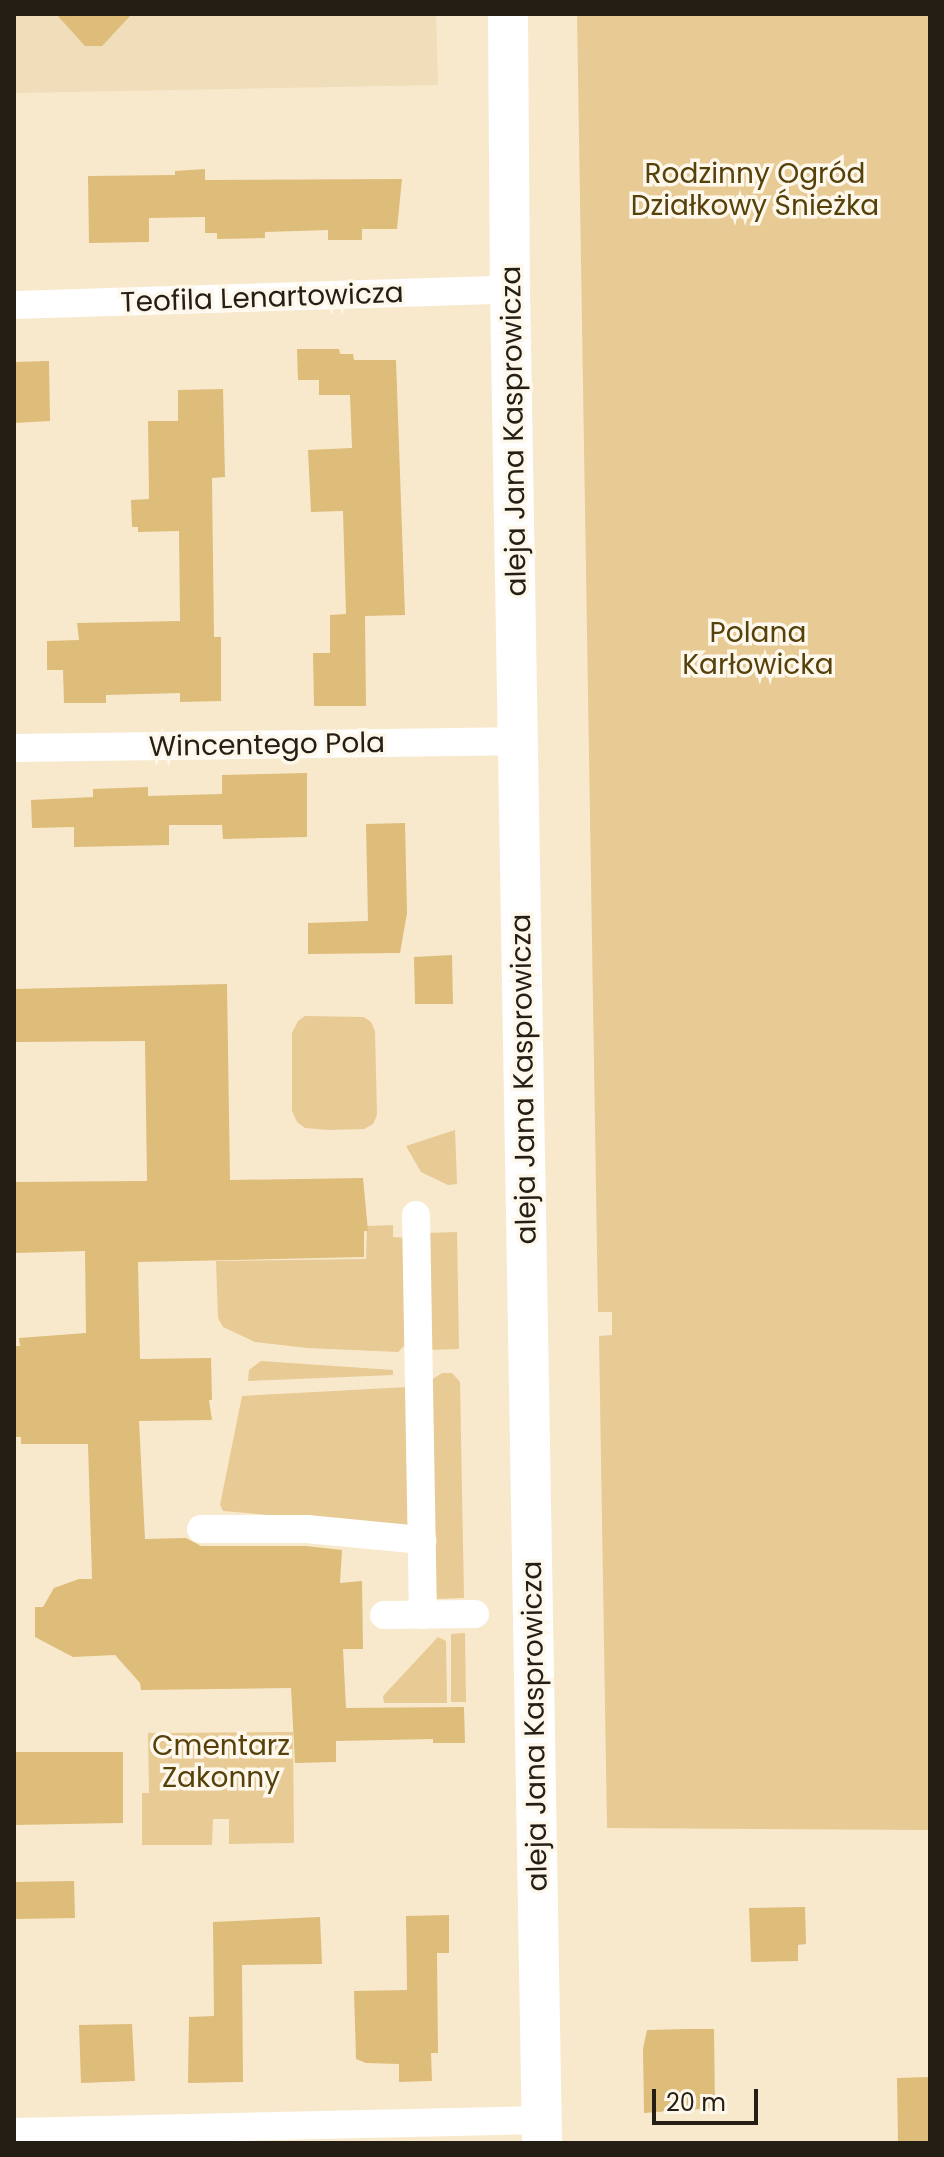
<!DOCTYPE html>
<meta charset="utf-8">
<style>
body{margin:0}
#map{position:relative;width:944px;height:2157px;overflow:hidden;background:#f8e9cd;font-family:Poppins,sans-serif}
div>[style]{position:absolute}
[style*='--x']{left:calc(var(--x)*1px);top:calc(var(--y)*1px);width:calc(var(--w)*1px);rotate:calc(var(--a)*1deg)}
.built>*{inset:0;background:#f0ddba}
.green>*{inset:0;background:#e7ca94}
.building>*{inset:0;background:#debc79}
.street>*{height:28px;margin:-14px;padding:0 14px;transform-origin:14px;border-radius:14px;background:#fff}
.secondary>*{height:40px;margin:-20px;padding:0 20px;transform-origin:20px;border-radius:20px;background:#fff}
span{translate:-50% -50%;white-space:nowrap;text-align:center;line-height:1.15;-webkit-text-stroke:7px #fef8ec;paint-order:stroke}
.park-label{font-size:28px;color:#57410a}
.street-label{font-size:28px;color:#241e14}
.frame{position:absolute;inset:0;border:16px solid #241e14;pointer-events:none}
.scale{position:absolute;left:652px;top:2089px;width:106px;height:36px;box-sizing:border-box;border:4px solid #241e14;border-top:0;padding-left:10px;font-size:24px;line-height:28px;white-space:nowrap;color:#241e14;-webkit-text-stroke:6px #fef8ec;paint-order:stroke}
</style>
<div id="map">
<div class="built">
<div style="clip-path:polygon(14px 14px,436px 14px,438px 85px,14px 93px)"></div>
</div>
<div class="green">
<div style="clip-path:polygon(577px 14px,930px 14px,930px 1830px,607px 1828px,599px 1336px,612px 1335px,612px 1312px,598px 1312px)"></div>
<div style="clip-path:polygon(305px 1016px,364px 1017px,371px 1022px,375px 1031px,377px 1115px,373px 1124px,364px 1129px,329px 1130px,305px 1128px,297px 1122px,292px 1111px,292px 1033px,298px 1021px)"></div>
<div style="clip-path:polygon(455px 1130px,457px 1184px,448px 1185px,421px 1172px,406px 1146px)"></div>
<div style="clip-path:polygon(393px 1225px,393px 1237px,407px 1238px,407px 1343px,398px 1352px,307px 1348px,255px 1342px,223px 1327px,218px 1318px,216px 1261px,366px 1259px,367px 1226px)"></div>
<div style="clip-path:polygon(457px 1232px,459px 1349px,426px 1350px,425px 1233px)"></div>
<div style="clip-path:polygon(261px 1361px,393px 1370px,393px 1375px,248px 1381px,249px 1370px)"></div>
<div style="clip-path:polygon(442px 1373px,452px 1373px,460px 1382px,464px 1598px,433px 1599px,431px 1380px)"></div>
<div style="clip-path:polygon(408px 1387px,409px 1527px,223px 1511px,220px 1505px,242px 1396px)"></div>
<div style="clip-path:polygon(465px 1633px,466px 1702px,451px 1702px,451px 1634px)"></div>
<div style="clip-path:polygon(438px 1637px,446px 1641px,447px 1703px,384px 1703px,383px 1696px)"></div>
<div style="clip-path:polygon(293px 1732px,294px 1843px,229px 1844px,229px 1819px,213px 1819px,212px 1845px,142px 1845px,142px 1793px,149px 1793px,148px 1733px)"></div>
</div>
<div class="building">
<div style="clip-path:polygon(56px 14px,132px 14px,102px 46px,85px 46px)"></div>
<div style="clip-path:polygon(205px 169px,205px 180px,402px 179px,397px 229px,362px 229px,362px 240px,328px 240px,328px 230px,265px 232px,265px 238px,217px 239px,217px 233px,205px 233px,205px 217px,149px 218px,149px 242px,89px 243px,88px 176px,175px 175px,175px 171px)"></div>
<div style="clip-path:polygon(297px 349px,339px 349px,340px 354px,353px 354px,354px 360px,396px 360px,405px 615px,365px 616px,366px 706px,314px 706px,313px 653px,330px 653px,330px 615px,346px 614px,343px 511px,311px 512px,308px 450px,352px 448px,350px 395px,319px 395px,319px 380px,298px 380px)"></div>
<div style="clip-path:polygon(49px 361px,50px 421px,14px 423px,14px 362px)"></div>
<div style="clip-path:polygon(223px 389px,225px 477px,212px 478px,214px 637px,221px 637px,221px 701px,180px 702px,180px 693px,106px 695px,106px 703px,64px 703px,63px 670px,47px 670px,47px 641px,79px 640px,77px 623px,180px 621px,179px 531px,138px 532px,138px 527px,132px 527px,131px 500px,149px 499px,148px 421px,178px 421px,178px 390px)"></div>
<div style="clip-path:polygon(307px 773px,307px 837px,223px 839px,222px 825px,169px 825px,169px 845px,74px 847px,74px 827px,32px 828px,31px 800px,93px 797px,93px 789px,121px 788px,148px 787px,148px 796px,222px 794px,222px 775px)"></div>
<div style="clip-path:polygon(405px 823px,407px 913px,400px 953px,308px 954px,308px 923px,368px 921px,366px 824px)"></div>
<div style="clip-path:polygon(452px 955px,453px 1004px,415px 1004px,414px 957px)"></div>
<div style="clip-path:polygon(227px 984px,230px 1180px,363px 1178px,368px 1231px,364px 1231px,364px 1257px,138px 1262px,140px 1359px,211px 1358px,212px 1400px,209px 1400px,212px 1420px,139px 1421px,145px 1539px,186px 1538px,201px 1546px,306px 1546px,342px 1550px,340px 1583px,362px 1581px,363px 1649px,343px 1649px,346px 1708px,464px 1707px,465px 1743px,433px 1743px,433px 1739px,336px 1741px,336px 1762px,295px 1763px,291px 1688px,141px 1690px,140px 1683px,115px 1655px,73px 1657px,35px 1637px,35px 1607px,43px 1607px,54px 1588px,79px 1579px,92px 1579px,88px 1444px,21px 1444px,21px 1437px,14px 1437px,14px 1346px,20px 1346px,19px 1338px,86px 1333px,85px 1251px,14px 1253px,14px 1182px,147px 1181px,145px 1041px,14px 1042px,14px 989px)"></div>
<div style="clip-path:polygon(14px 1752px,123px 1752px,123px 1823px,14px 1825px)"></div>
<div style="clip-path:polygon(74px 1881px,75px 1918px,14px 1919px,14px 1882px)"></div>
<div style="clip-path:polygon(805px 1907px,806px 1944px,798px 1945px,798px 1961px,751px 1962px,749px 1908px)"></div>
<div style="clip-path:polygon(449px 1915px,449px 1953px,437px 1953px,438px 2053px,431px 2053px,432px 2081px,399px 2082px,399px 2064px,366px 2063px,356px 2059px,354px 1991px,407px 1990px,406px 1916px)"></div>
<div style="clip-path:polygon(320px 1917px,322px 1964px,242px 1965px,243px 2082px,188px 2083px,189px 2017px,214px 2016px,213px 1922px)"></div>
<div style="clip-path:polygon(132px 2024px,135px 2081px,81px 2083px,79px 2025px)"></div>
<div style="clip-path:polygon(687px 2029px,714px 2029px,715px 2108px,644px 2113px,643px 2049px,647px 2030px)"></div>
<div style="clip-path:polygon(930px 2077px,930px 2143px,898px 2143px,897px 2078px)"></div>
</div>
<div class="street">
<div style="--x:14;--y:305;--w:496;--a:-1.8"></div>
<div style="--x:14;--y:748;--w:506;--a:-0.79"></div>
<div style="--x:416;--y:1215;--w:400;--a:89"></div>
<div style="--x:201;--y:1529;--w:106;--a:0"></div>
<div style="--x:307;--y:1529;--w:116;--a:5.5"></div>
<div style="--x:384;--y:1615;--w:91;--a:-0.6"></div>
<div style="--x:14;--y:2132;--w:528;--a:-1.3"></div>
</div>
<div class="secondary">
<div style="--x:508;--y:14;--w:275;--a:89.6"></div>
<div style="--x:510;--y:289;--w:1854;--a:89.01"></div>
</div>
<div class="park-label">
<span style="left:755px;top:190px">Rodzinny Ogród<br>Działkowy Śnieżka</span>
<span style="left:758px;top:649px">Polana<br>Karłowicka</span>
<span style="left:221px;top:1762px">Cmentarz<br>Zakonny</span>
</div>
<div class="street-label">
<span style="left:262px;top:298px;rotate:-2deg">Teofila Lenartowicza</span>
<span style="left:514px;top:431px;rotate:-91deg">aleja Jana Kasprowicza</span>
<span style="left:267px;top:745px;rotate:-1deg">Wincentego Pola</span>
<span style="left:524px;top:1079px;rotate:-91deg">aleja Jana Kasprowicza</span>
<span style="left:535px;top:1726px;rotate:-91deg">aleja Jana Kasprowicza</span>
</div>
<div class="frame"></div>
<div class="scale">20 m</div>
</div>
